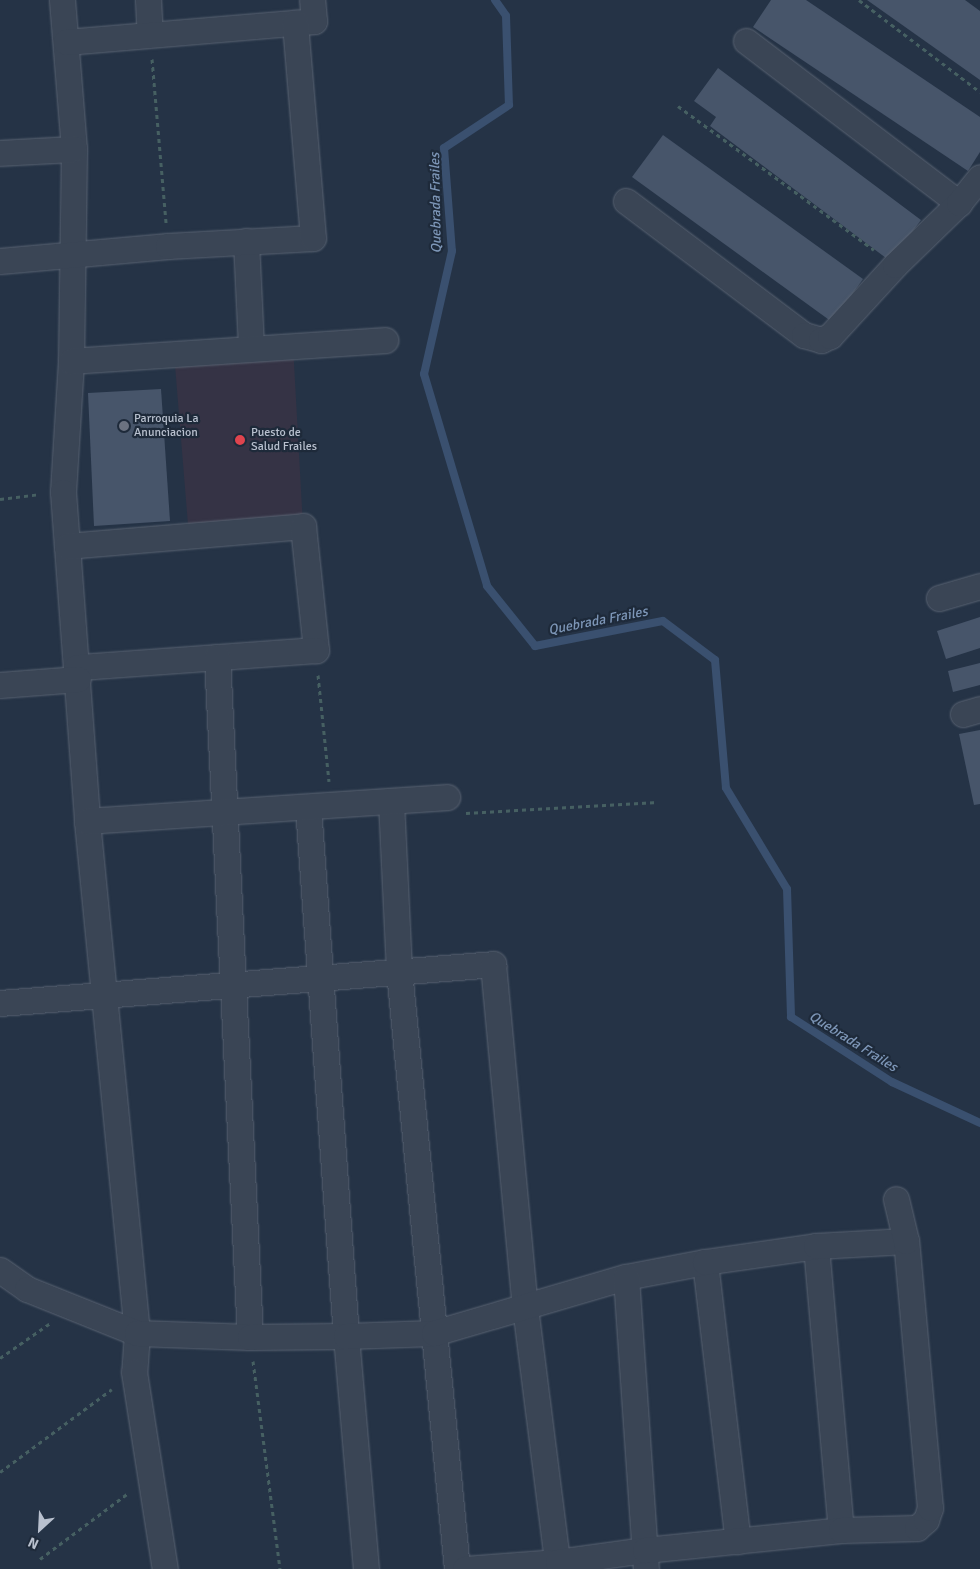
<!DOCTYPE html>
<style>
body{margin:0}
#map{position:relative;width:980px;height:1569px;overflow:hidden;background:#253346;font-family:Signika,sans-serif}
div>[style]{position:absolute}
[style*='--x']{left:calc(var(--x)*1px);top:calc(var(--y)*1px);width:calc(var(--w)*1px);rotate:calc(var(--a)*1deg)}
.medical>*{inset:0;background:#353345}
.stream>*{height:8px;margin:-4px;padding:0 4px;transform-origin:4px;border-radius:4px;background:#3a506f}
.building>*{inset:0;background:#47556a}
.path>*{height:3px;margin-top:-1.5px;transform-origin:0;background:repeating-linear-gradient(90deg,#466062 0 4px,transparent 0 8px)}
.roads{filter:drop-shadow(0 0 1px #596372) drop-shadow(0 0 1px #596372)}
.street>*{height:25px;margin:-12.5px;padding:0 12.5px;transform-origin:12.5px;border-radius:12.5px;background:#3a4555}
.dots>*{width:14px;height:14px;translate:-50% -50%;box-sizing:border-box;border:2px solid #1e2a3a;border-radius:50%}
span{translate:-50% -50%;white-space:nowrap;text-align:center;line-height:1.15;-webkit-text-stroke:4.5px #1e2a3a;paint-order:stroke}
.poi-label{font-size:12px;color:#b8c0ce}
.left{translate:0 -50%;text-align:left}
.water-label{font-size:14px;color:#7d96b7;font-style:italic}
.north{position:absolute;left:15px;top:1504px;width:50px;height:50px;-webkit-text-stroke:4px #1e2a3a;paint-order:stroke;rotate:205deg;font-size:14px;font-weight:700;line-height:20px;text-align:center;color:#b8c0ce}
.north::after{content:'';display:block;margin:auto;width:18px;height:22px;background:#b8c0ce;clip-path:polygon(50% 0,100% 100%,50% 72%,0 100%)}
</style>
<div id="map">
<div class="medical">
<div style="clip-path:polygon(293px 345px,303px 526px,189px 537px,174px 353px)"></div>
</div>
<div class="stream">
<div style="--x:495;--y:0;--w:19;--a:55"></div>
<div style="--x:506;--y:16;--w:89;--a:88.1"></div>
<div style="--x:509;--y:105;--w:78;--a:146.5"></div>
<div style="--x:444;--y:148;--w:103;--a:85.6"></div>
<div style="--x:452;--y:251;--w:126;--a:102.8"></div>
<div style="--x:424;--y:374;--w:221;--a:73.4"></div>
<div style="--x:487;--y:586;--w:77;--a:51.3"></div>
<div style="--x:535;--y:646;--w:130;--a:-11.1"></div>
<div style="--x:663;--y:621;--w:65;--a:36.9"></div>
<div style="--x:715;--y:660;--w:128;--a:85.1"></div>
<div style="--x:726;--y:788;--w:118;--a:58.9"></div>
<div style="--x:787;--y:889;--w:128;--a:88.2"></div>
<div style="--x:791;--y:1017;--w:120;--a:32.8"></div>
<div style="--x:892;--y:1082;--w:97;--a:25"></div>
</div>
<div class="building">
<div style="clip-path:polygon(771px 0,806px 0,980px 117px,980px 152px,968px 171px,753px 27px)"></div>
<div style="clip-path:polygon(867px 0,965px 0,980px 11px,980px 80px)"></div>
<div style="clip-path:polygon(718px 68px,921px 220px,890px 261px,710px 126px,716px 117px,694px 101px)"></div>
<div style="clip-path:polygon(663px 135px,863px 279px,832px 322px,632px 177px)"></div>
<div style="clip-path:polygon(161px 389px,170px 521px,94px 526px,88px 393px)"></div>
<div style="clip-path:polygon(980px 617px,980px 648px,946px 659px,937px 631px)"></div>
<div style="clip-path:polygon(980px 663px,980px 685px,953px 692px,948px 671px)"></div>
<div style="clip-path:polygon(980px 730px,980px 804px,974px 805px,959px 734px)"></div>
</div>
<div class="path">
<div style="--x:859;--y:0;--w:152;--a:37.2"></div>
<div style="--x:152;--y:59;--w:165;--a:85.1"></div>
<div style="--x:678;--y:106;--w:243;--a:36.3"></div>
<div style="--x:0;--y:499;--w:38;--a:-7"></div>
<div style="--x:318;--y:675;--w:107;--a:84.1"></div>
<div style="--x:466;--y:813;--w:192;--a:-3.3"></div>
<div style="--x:0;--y:1358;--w:60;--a:-34.8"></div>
<div style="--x:253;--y:1361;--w:210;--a:82.6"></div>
<div style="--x:0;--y:1472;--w:139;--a:-36.5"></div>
<div style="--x:40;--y:1559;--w:109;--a:-36.8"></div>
</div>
<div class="roads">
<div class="street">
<div style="--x:62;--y:0;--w:149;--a:85.4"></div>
<div style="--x:74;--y:149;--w:212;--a:90.8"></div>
<div style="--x:71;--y:361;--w:131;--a:93.5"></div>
<div style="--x:63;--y:492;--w:54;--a:85.8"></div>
<div style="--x:67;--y:546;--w:276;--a:85.8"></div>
<div style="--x:87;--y:821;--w:514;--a:84.42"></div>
<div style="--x:137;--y:1333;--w:39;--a:94"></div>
<div style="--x:134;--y:1372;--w:199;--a:81.1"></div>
<div style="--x:148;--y:0;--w:34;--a:87"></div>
<div style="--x:746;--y:41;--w:268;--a:37.3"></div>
<div style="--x:66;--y:42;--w:249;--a:-4.8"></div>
<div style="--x:314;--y:21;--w:21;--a:-95"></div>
<div style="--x:0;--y:153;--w:74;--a:-3.1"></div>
<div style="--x:626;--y:201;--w:223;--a:37"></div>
<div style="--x:804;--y:335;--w:18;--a:16"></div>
<div style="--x:821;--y:340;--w:10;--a:-24"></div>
<div style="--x:830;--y:336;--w:96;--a:-47.5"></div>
<div style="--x:895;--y:265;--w:89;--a:-44.1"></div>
<div style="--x:959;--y:203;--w:33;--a:-51"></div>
<div style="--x:246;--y:241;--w:107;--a:87.3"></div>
<div style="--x:0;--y:261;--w:169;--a:-5.1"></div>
<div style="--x:168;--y:246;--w:145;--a:-3.2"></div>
<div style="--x:313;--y:238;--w:216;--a:-94.8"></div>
<div style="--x:71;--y:361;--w:315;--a:-3.8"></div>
<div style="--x:67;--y:546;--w:237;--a:-4.8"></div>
<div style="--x:303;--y:526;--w:125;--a:84"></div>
<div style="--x:316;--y:650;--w:240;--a:175.9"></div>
<div style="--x:939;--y:598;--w:43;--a:-16.3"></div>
<div style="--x:217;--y:657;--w:681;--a:87.22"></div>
<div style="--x:0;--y:685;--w:78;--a:-4.4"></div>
<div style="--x:963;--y:714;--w:18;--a:-16"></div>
<div style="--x:391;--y:801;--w:170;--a:87.3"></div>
<div style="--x:399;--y:971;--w:601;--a:84.46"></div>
<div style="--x:308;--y:807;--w:530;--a:85.89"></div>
<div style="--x:346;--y:1336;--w:234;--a:85.1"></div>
<div style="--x:87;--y:821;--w:361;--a:-3.8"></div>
<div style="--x:0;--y:1003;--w:495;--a:-4.5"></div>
<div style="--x:493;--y:964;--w:344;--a:84.7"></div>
<div style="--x:525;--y:1307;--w:264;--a:82.8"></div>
<div style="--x:816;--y:1246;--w:285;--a:85"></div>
<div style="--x:705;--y:1262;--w:281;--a:83.3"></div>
<div style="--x:0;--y:1270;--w:33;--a:35"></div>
<div style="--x:27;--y:1289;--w:118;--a:21.8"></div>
<div style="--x:137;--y:1333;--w:113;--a:2"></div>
<div style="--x:250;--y:1337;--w:96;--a:-0.6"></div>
<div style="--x:346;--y:1336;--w:88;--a:-2"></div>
<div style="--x:434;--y:1333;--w:200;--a:-16.3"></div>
<div style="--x:626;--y:1277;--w:80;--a:-10.8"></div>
<div style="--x:705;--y:1262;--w:112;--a:-8.2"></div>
<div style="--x:816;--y:1246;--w:90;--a:-3.2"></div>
<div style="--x:626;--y:1277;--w:293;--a:86.1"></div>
<div style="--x:465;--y:1569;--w:93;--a:-4.3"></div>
<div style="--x:558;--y:1562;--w:88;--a:-7.9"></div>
<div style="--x:645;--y:1550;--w:197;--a:-5.8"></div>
<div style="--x:841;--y:1530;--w:76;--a:-1.5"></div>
<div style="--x:917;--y:1528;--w:12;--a:-42"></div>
<div style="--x:926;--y:1520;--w:13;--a:-72"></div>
<div style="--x:930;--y:1508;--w:268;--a:-95.1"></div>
<div style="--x:906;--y:1241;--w:43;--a:-103.4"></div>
</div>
</div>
<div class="dots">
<div style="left:124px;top:426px;background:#6b7280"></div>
<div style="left:240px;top:440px;background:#e0444e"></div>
</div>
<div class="poi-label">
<span class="left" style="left:134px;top:426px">Parroquia La<br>Anunciacion</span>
<span class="left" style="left:251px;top:440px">Puesto de<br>Salud Frailes</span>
</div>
<div class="water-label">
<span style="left:436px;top:203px;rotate:-91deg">Quebrada Frailes</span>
<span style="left:598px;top:621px;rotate:-11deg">Quebrada Frailes</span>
<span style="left:853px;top:1042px;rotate:32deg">Quebrada Frailes</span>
</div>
<div class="north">N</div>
</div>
